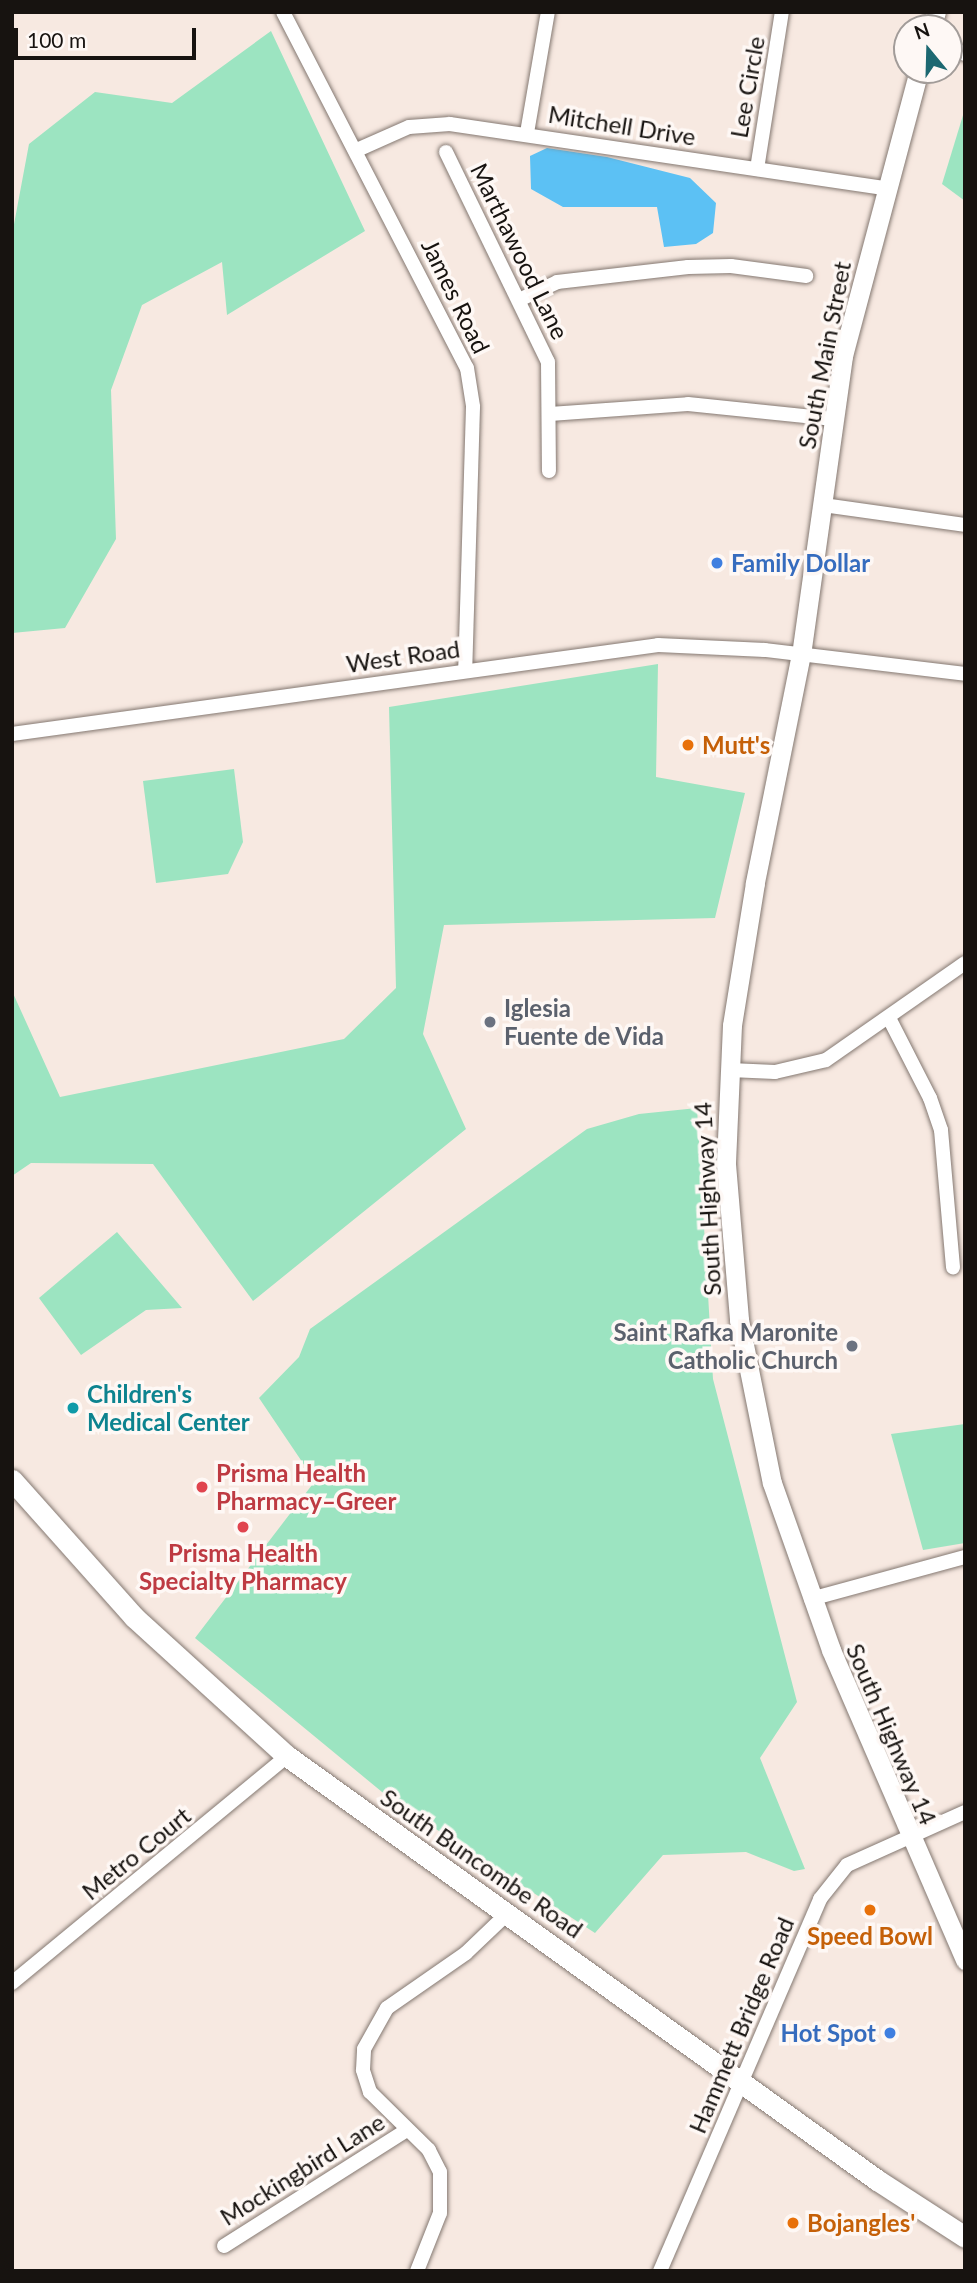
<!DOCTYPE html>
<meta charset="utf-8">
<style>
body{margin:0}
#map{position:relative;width:977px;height:2283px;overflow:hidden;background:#f7e9e1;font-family:Lato,sans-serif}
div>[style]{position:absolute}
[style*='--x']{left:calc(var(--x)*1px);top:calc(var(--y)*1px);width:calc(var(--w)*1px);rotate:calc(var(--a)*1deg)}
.green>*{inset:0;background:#9ce4c1}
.water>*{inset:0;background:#5cc1f4}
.roads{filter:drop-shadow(0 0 2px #847871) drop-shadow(0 0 2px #847871)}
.street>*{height:14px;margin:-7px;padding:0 7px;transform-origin:7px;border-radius:7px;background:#fff}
.secondary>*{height:19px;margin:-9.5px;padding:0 9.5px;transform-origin:9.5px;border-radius:9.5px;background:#fff}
.primary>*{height:21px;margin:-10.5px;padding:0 10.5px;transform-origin:10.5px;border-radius:10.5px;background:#fff}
.dots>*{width:19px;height:19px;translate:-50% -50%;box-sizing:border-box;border:4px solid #fef8f5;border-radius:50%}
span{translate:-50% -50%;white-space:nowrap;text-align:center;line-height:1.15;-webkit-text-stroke:7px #fef8f5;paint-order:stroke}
.street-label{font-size:24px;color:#171310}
.shop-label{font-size:24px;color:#366cbe;font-weight:700}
.left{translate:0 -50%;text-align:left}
.right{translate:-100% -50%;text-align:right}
.food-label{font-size:24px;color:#c56008;font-weight:700}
.worship-label{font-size:24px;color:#5b616d;font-weight:700}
.culture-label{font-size:24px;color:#0d838f;font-weight:700}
.health-label{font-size:24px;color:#be3a42;font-weight:700}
.frame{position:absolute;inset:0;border:14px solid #171310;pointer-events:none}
.north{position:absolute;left:893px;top:14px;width:70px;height:70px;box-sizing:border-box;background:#fef8f5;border:2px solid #a29c99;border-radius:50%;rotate:341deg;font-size:19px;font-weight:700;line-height:28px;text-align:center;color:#171310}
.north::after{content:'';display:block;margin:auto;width:24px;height:32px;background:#1d6871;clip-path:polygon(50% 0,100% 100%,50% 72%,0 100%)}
.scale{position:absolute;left:14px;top:28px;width:182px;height:32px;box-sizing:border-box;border:4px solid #171310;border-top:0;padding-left:9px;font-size:21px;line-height:24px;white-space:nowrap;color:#171310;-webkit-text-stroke:5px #fef8f5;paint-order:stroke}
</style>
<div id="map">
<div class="green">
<div style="clip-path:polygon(271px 31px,365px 231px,227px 315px,222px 262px,142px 305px,111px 390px,116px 539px,65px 628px,12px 633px,12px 235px,29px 144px,95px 92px,172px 103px)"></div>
<div style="clip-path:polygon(964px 112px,965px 113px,965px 201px,942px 184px)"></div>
<div style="clip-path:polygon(658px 664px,656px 777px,745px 793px,715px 918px,444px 925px,423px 1034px,466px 1129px,253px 1301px,153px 1164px,31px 1163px,12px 1176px,12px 991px,60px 1097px,344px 1039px,396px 988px,389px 707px)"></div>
<div style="clip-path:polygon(234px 769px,243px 842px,228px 874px,156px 883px,143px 781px)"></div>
<div style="clip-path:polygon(697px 1108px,713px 1379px,797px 1702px,760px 1758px,805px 1869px,794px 1871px,746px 1852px,663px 1855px,595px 1933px,393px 1801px,195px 1638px,315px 1481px,259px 1398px,299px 1357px,310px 1329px,587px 1129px,639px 1114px)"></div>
<div style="clip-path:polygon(117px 1232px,182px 1308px,146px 1310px,81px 1355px,39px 1298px)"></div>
<div style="clip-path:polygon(965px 1424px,965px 1543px,923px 1550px,891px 1434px)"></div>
</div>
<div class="water">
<div style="clip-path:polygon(547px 148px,607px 157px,690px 178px,716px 203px,713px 233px,696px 244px,664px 247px,657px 207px,563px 207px,531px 189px,530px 156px)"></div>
</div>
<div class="roads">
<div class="street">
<div style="--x:283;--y:12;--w:401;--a:62.7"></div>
<div style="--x:467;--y:368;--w:39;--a:81"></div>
<div style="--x:473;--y:407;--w:264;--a:91.7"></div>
<div style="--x:949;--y:47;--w:17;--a:24"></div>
<div style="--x:527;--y:133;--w:123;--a:-80.2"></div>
<div style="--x:357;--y:150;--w:57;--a:-23.9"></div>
<div style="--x:409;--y:127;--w:41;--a:-4.2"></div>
<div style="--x:450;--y:124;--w:440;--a:8.4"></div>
<div style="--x:446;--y:152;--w:233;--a:64.1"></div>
<div style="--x:548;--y:362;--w:109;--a:89.5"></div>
<div style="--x:757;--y:169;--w:159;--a:-81"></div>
<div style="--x:521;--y:299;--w:40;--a:-25"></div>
<div style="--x:557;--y:282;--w:132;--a:-6.5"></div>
<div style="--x:688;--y:267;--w:43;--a:-1.3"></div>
<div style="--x:731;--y:266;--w:76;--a:7.6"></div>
<div style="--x:550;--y:414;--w:138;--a:-4.1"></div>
<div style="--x:688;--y:404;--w:147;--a:5.9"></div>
<div style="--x:823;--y:505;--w:143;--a:8"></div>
<div style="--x:12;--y:734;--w:652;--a:-7.84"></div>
<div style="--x:658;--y:645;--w:107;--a:2.7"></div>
<div style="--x:765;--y:650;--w:201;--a:6.8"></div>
<div style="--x:889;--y:1018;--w:90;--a:62.9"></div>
<div style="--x:930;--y:1098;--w:34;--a:71"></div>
<div style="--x:941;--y:1130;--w:138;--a:85"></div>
<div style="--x:730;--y:1070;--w:45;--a:2.5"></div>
<div style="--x:775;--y:1072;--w:52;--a:-13.2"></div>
<div style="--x:826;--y:1060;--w:169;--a:-34.9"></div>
<div style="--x:811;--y:1599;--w:160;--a:-15.3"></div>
<div style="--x:12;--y:1983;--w:357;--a:-39.5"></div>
<div style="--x:224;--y:2246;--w:214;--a:-32.4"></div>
<div style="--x:417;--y:2271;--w:62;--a:-68.4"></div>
<div style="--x:440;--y:2213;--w:41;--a:-90"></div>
<div style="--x:440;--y:2172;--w:25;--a:-117"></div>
<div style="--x:429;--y:2150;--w:83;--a:-135.5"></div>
<div style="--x:370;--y:2092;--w:23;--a:-108"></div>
<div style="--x:363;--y:2070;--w:21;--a:-87"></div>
<div style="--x:364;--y:2049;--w:47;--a:-60.7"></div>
<div style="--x:387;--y:2008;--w:96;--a:-34.8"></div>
<div style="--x:466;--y:1953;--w:57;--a:-43.6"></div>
<div style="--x:660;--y:2271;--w:405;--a:-66.7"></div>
<div style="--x:820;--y:1899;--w:43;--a:-51.5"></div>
<div style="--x:847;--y:1865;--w:129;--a:-24.2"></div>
</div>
<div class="secondary">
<div style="--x:931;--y:28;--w:17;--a:-73"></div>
<div style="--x:919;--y:70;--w:296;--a:104.9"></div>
<div style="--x:843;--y:356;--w:301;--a:98"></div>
<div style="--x:801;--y:654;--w:234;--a:101.4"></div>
<div style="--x:755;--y:883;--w:144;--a:99.2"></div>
<div style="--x:732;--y:1025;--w:139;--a:92.5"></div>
<div style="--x:726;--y:1164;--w:157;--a:85.2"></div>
<div style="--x:739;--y:1320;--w:166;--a:78.6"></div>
<div style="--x:772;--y:1483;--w:177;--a:70.5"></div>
<div style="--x:831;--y:1650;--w:338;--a:66.6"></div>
</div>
<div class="primary">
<div style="--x:12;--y:1480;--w:183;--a:48.3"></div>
<div style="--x:134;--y:1617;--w:207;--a:42.3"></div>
<div style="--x:287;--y:1756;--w:727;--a:35.7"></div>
<div style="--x:877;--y:2180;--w:105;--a:32.9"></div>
</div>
</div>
<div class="dots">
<div style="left:717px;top:563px;background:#3f7fe0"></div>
<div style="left:688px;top:745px;background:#e8710a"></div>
<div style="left:490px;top:1022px;background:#6b7280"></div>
<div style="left:852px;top:1346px;background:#6b7280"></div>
<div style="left:73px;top:1408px;background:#0f9aa8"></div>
<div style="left:202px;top:1487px;background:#e0444e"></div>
<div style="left:243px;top:1527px;background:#e0444e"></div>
<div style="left:870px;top:1910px;background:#e8710a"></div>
<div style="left:890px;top:2033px;background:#3f7fe0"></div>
<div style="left:793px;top:2223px;background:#e8710a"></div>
</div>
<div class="street-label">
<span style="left:747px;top:87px;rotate:-80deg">Lee Circle</span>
<span style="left:622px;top:125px;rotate:9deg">Mitchell Drive</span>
<span style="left:520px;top:251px;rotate:64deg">Marthawood Lane</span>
<span style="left:456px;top:296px;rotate:64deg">James Road</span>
<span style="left:824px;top:355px;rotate:-79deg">South Main Street</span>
<span style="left:403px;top:656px;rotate:-8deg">West Road</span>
<span style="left:707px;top:1199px;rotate:-93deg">South Highway 14</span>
<span style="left:892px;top:1734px;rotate:67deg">South Highway 14</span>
<span style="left:136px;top:1853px;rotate:-39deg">Metro Court</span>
<span style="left:482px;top:1863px;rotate:35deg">South Buncombe Road</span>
<span style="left:741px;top:2025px;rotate:-67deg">Hammett Bridge Road</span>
<span style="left:302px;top:2169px;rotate:-32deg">Mockingbird Lane</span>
</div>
<div class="shop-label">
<span class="left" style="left:731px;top:563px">Family Dollar</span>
<span class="right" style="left:876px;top:2033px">Hot Spot</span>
</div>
<div class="food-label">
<span class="left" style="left:702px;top:745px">Mutt's</span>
<span style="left:870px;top:1936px">Speed Bowl</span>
<span class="left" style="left:807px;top:2223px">Bojangles'</span>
</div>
<div class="worship-label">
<span class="left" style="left:504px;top:1022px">Iglesia<br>Fuente de Vida</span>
<span class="right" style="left:838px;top:1346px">Saint Rafka Maronite<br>Catholic Church</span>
</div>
<div class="culture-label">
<span class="left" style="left:87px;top:1408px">Children's<br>Medical Center</span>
</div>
<div class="health-label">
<span class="left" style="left:216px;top:1487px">Prisma Health<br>Pharmacy–Greer</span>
<span style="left:243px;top:1567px">Prisma Health<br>Specialty Pharmacy</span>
</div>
<div class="frame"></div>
<div class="north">N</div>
<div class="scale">100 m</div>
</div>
